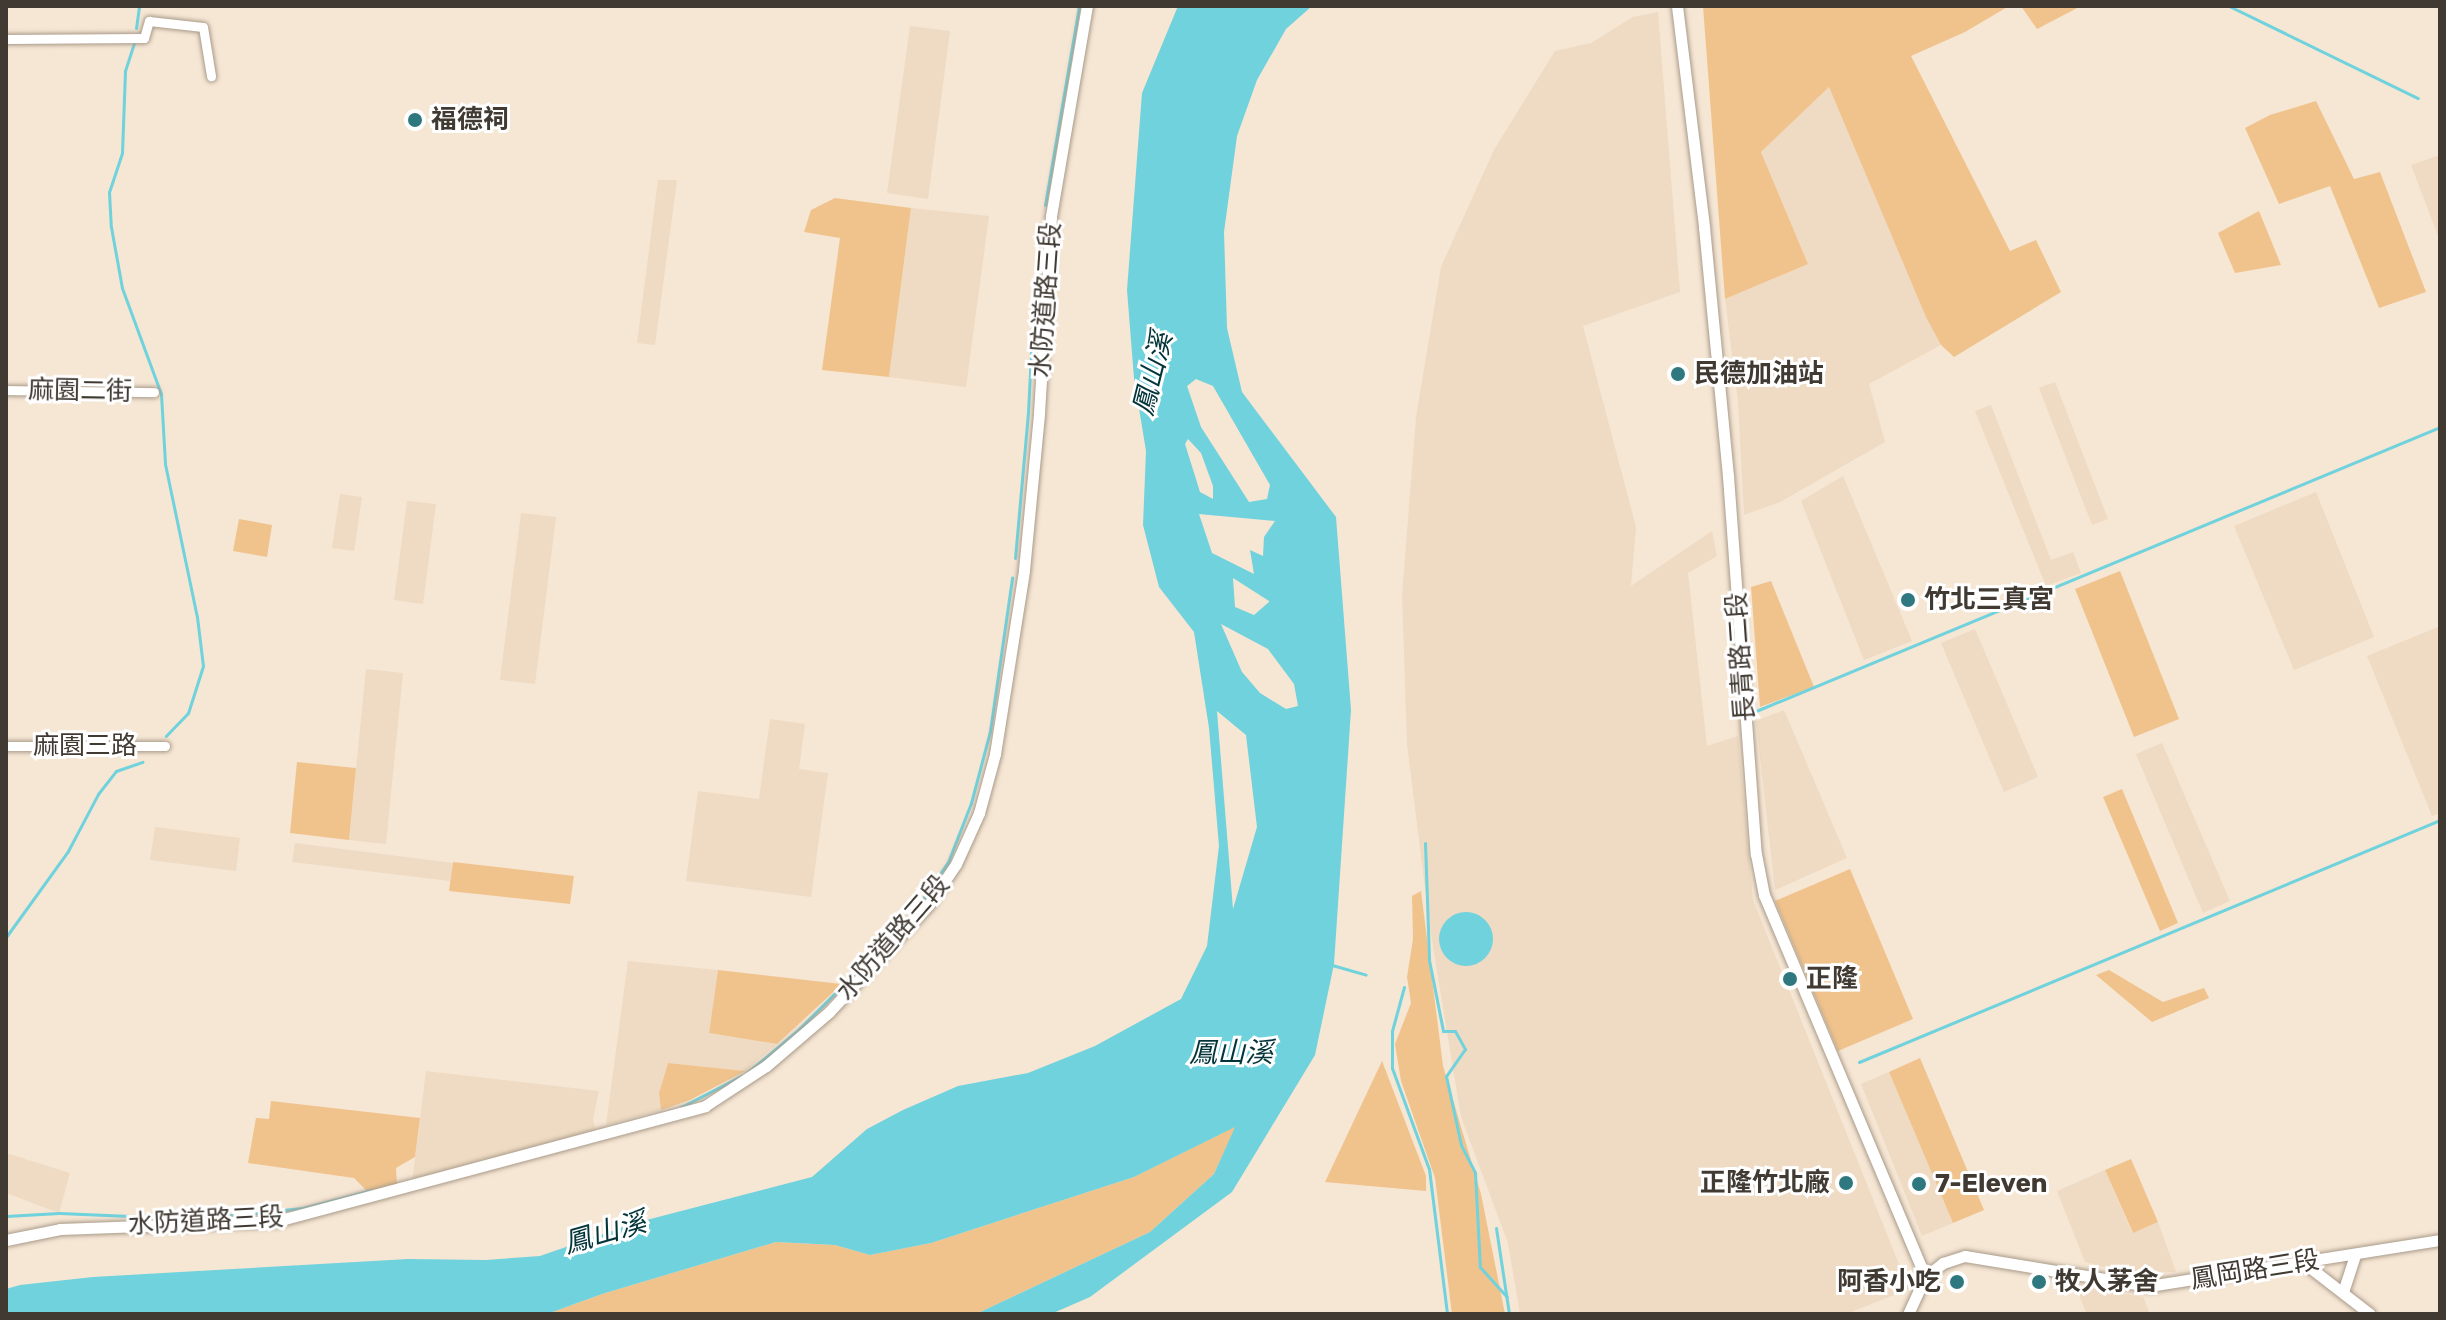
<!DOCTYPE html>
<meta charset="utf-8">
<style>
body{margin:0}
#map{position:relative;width:2446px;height:1320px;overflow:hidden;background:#f6e6d4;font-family:Rubik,"Noto Sans TC",sans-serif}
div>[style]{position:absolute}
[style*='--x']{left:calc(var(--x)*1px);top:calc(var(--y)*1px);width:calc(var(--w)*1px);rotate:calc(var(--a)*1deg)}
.built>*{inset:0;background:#efdbc3}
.green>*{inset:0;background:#f0c38d}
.water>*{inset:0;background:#6fd2dd}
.round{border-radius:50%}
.stream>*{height:3px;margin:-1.5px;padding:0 1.5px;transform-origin:1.5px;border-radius:1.5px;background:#6fd2dd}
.roads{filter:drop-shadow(0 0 2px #a99b8a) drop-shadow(0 0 2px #a99b8a)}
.minor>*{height:9px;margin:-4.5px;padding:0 4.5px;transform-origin:4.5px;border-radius:4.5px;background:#fff}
.tertiary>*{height:11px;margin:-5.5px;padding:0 5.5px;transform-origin:5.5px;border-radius:5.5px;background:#fff}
.dots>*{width:22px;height:22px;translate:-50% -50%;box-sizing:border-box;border:4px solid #fff;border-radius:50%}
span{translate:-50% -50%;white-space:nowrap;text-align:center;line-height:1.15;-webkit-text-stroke:6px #fff;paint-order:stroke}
.poi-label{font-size:26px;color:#403a33;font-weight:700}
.left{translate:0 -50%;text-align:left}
.right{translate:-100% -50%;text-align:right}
.street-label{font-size:26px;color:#403a33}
.water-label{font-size:28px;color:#023439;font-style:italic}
.frame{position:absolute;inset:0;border:8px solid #403a33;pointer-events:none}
</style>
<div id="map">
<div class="built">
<div style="clip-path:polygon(1658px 12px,1680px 292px,1583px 326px,1636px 527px,1631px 586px,1712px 531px,1717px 556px,1688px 573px,1707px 746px,1738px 736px,1753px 900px,1909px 1289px,1846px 1314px,1520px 1314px,1508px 1243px,1461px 1117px,1430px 928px,1407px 744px,1402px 596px,1416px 417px,1441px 267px,1494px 150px,1555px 51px,1591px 43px,1633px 17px)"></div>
<div style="clip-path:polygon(910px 26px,950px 31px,928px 199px,887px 193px)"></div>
<div style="clip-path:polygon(1829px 87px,1941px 345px,1869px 384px,1885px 442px,1780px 502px,1744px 515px,1738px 402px,1725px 299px,1808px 264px,1761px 152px)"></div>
<div style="clip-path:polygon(2440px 155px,2440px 241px,2411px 165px)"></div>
<div style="clip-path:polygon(658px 180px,677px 180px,655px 345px,637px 343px)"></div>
<div style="clip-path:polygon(911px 208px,989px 216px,966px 387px,889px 377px)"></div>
<div style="clip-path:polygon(2055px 382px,2108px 519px,2092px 525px,2039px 388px)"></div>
<div style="clip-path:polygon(1991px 405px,2051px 560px,2073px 552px,2081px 573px,2046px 586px,1975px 411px)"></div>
<div style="clip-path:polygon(1843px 476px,1912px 641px,1864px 660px,1801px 501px)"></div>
<div style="clip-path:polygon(2316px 492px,2374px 637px,2294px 670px,2234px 526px)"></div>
<div style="clip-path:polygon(340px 494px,362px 497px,354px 551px,332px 548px)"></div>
<div style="clip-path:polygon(407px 501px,436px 504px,423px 604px,394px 600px)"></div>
<div style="clip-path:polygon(521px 513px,556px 517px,535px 684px,500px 680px)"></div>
<div style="clip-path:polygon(2438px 627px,2440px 813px,2432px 816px,2367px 656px)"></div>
<div style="clip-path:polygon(1975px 629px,2038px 777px,2004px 792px,1941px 643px)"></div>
<div style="clip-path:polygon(366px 669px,403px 673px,386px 844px,349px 840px)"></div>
<div style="clip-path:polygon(1784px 710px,1847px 858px,1775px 890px,1756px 721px)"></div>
<div style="clip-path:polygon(770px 719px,805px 724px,799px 769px,828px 773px,811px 897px,686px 881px,698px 791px,759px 799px)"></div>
<div style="clip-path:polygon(2162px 743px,2230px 901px,2203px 913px,2136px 754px)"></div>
<div style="clip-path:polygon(155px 827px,240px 838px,236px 871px,150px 860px)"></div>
<div style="clip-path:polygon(295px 843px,453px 863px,450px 881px,292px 862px)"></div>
<div style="clip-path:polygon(628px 961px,718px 970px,709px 1033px,777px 1044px,745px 1071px,668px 1063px,659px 1093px,661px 1110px,606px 1125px)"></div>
<div style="clip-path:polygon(426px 1071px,599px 1091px,593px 1119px,596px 1133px,412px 1183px)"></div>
<div style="clip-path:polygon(1889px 1072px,1953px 1223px,1922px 1236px,1861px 1084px)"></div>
<div style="clip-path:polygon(6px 1153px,70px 1173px,59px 1213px,6px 1193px)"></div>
<div style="clip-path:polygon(2105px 1170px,2132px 1233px,2158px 1222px,2176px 1272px,2123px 1272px,2085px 1262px,2057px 1191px)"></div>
<div style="clip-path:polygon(2075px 1286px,2143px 1297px,2150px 1314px,2087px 1314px)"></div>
</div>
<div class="green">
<div style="clip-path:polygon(1703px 6px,2009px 6px,1965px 32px,1911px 56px,2010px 251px,2036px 240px,2061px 292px,1954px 357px,1941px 345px,1926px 317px,1829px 87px,1761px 152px,1808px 264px,1725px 299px)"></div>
<div style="clip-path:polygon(2021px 6px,2081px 6px,2037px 29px)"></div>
<div style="clip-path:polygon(2316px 101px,2354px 179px,2380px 172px,2426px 292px,2379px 308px,2330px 186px,2279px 204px,2245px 128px,2270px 115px)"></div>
<div style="clip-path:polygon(835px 198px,911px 208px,889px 377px,822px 370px,840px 238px,804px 232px,811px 210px)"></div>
<div style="clip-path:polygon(2259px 211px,2281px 265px,2235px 273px,2218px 233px)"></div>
<div style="clip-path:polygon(239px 519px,272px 525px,267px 557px,233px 551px)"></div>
<div style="clip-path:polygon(2120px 571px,2179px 719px,2134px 737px,2075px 589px)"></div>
<div style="clip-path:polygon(1771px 581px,1814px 687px,1760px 707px,1751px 587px)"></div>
<div style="clip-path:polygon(297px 762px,356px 768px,349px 840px,290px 833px)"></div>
<div style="clip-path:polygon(2122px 789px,2178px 923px,2160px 931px,2103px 797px)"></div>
<div style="clip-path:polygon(453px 862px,574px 876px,570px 904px,449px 891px)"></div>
<div style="clip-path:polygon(1850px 869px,1913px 1019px,1838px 1051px,1775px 901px)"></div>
<div style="clip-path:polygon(1421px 891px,1443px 1066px,1481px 1194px,1505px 1314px,1452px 1314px,1435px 1178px,1401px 1081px,1395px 1044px,1411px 1003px,1407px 977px,1413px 939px,1412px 896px)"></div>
<div style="clip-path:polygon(718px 970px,841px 984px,842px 984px,777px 1044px,709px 1033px)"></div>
<div style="clip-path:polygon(2109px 970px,2163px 1002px,2204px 988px,2209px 998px,2152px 1022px,2096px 975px)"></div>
<div style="clip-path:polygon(1920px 1058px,1984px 1210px,1953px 1223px,1889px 1072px)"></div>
<div style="clip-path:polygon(1382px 1061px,1426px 1176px,1426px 1191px,1325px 1182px)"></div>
<div style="clip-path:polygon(668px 1063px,745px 1071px,690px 1100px,661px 1110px,659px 1093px)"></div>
<div style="clip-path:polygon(271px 1101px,420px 1118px,415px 1157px,396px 1168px,397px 1184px,368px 1192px,354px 1178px,248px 1163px,256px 1118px,269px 1119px)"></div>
<div style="clip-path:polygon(1236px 1126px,1214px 1174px,1150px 1232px,976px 1314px,547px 1314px,602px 1294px,776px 1242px,835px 1245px,870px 1255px,931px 1243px,1134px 1177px)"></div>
<div style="clip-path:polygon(2131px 1159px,2158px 1222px,2133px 1233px,2105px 1170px)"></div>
</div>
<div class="water">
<div style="clip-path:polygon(evenodd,1178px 6px,1312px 6px,1286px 29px,1257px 80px,1237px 136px,1224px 232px,1227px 328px,1242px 392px,1336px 517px,1351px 710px,1334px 964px,1315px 1055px,1232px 1192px,1090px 1297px,1051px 1314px,976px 1314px,1150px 1232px,1214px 1174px,1235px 1127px,1134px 1177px,931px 1243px,870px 1255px,835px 1245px,776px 1242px,602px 1294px,547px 1314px,6px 1314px,6px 1289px,20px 1285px,93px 1277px,408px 1259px,486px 1260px,540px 1256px,635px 1223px,812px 1177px,867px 1129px,903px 1110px,958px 1086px,1028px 1073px,1095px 1046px,1181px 999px,1207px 946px,1219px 846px,1209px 728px,1194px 632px,1159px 587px,1143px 525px,1146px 451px,1134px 378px,1127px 290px,1142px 93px,1178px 6px,1196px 379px,1213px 386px,1270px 485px,1267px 499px,1249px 502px,1201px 427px,1187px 386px,1196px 379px,1178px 6px,1188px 439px,1201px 453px,1213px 486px,1213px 499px,1200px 492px,1185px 444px,1188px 439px,1178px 6px,1199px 514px,1275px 521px,1264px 537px,1263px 556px,1250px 550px,1254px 574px,1212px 553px,1199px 514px,1178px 6px,1233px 578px,1269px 601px,1269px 602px,1254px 615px,1235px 607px,1233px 578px,1178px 6px,1221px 624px,1268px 649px,1294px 684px,1298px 706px,1286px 709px,1260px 693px,1242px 672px,1221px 624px,1178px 6px,1217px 711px,1246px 735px,1257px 827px,1233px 909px,1217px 711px)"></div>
<div class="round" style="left:1439px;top:912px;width:54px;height:54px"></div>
</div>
<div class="stream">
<div style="--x:2229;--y:6;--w:210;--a:26"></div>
<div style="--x:136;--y:28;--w:22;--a:-82"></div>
<div style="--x:135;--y:40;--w:33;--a:108"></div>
<div style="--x:125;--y:71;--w:82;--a:92.1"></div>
<div style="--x:122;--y:153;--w:41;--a:108.4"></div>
<div style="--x:109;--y:192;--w:35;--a:87"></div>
<div style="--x:111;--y:227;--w:62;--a:79.8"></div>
<div style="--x:122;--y:288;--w:113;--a:69.8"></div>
<div style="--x:161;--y:394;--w:70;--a:86.7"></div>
<div style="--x:165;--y:464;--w:156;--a:78.2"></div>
<div style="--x:197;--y:617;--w:49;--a:83"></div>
<div style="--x:203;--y:666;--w:49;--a:107.7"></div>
<div style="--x:188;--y:713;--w:32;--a:134"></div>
<div style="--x:2439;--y:106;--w:1;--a:0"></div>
<div style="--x:1045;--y:205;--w:202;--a:-80.3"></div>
<div style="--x:1015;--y:558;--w:147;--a:-84.9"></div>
<div style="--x:1028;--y:412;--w:119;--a:-87.1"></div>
<div style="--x:1034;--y:293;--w:68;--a:-83.3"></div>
<div style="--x:1756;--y:711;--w:741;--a:-22.55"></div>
<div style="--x:1425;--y:843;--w:117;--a:88"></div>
<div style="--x:1429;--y:960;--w:72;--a:78.8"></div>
<div style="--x:1443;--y:1031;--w:12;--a:0"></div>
<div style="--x:1455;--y:1031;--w:21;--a:61"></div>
<div style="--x:1465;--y:1049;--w:33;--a:125"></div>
<div style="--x:1446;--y:1076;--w:71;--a:77.7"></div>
<div style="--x:1461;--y:1145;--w:31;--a:63"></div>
<div style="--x:1475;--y:1173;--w:94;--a:87"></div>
<div style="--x:1480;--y:1267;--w:40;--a:48"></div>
<div style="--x:911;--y:916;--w:65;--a:-55.6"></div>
<div style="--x:948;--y:862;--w:63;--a:-68.7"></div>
<div style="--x:971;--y:803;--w:74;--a:-75.2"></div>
<div style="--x:990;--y:731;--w:155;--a:-81.8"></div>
<div style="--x:6;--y:937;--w:106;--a:-54.2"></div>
<div style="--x:68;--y:851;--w:64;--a:-62.2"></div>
<div style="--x:98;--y:794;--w:29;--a:-52"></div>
<div style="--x:116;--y:771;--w:28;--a:-19"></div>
<div style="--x:1332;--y:965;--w:35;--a:16"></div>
<div style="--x:1404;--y:987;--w:46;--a:105.3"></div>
<div style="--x:1392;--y:1031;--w:37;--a:90"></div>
<div style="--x:1392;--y:1068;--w:108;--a:69.9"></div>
<div style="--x:1429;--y:1169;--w:146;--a:82.9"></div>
<div style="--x:1859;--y:1062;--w:629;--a:-22.61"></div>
<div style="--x:748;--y:1072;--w:67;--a:-40.1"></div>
<div style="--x:799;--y:1029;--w:122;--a:-45"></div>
<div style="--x:681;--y:1107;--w:68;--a:-27.3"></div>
<div style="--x:245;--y:1214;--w:58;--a:-5.9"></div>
<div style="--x:303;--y:1208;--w:70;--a:-14.8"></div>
<div style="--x:6;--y:1216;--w:53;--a:-3.2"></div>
<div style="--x:59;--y:1213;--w:71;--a:2.4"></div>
<div style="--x:130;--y:1216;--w:104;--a:-0.6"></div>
<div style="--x:1496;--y:1228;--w:87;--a:81.4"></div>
</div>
<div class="roads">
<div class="minor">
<div style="--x:6;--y:39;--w:138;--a:-0.4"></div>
<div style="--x:144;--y:38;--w:18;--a:-74"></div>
<div style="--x:149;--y:21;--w:54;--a:6.3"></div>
<div style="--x:203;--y:27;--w:50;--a:80.7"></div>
<div style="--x:6;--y:390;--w:148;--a:0.8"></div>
<div style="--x:6;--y:746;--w:159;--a:0"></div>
</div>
<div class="tertiary">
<div style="--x:1677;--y:6;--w:223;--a:83"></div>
<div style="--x:1704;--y:227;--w:250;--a:84.5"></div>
<div style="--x:1728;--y:476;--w:379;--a:85.8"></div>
<div style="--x:1756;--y:854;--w:42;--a:79"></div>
<div style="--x:1764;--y:895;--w:415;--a:67.1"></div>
<div style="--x:6;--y:1240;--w:55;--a:-11.5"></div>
<div style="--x:60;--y:1229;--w:217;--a:-2.1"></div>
<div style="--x:277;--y:1221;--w:443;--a:-15"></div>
<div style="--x:705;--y:1106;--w:73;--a:-33.3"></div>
<div style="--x:766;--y:1066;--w:83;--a:-40.6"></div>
<div style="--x:829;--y:1012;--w:147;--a:-47.2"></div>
<div style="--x:929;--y:904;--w:48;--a:-56"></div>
<div style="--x:956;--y:864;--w:56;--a:-65.7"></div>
<div style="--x:979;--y:813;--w:61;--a:-74.8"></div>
<div style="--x:995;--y:754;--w:186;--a:-81"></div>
<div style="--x:1024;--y:570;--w:158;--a:-84.5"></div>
<div style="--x:1039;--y:413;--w:197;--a:-86.5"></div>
<div style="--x:1051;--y:216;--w:213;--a:-80.3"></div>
<div style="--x:2304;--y:1263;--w:83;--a:37.7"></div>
<div style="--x:2343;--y:1292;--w:40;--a:-72"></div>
<div style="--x:1908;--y:1314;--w:41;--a:-65.3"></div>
<div style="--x:1925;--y:1277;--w:23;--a:-38"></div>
<div style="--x:1943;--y:1263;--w:23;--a:-18"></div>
<div style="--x:1965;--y:1256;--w:186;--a:9.3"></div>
<div style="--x:2149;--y:1286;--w:295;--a:-9"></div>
</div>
</div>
<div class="dots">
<div style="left:415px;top:120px;background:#2f787f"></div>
<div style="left:1678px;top:374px;background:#2f787f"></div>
<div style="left:1908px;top:600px;background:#2f787f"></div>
<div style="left:1790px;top:979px;background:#2f787f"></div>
<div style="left:1846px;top:1183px;background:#2f787f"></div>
<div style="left:1919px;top:1184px;background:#2f787f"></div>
<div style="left:1957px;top:1282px;background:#2f787f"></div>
<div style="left:2039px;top:1282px;background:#2f787f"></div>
</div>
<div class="poi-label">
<span class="left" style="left:431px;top:120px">福德祠</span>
<span class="left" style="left:1694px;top:374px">民德加油站</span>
<span class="left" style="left:1924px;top:600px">竹北三真宮</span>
<span class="left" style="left:1806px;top:979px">正隆</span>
<span class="right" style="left:1830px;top:1183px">正隆竹北廠</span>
<span class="left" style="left:1935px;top:1184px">7-Eleven</span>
<span class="right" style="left:1941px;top:1282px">阿香小吃</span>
<span class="left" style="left:2055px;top:1282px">牧人茅舍</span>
</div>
<div class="street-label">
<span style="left:1046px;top:300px;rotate:-86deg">水防道路三段</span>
<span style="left:80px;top:391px;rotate:1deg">麻園二街</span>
<span style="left:1741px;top:657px;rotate:-94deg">長青路二段</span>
<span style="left:85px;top:746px">麻園三路</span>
<span style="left:893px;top:938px;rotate:-49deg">水防道路三段</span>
<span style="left:206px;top:1221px;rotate:-3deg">水防道路三段</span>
<span style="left:2255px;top:1270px;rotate:-9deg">鳳岡路三段</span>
</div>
<div class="water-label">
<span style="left:1153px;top:374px;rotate:-76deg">鳳山溪</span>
<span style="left:1231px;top:1053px">鳳山溪</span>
<span style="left:605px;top:1233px;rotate:-16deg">鳳山溪</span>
</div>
<div class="frame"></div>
</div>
